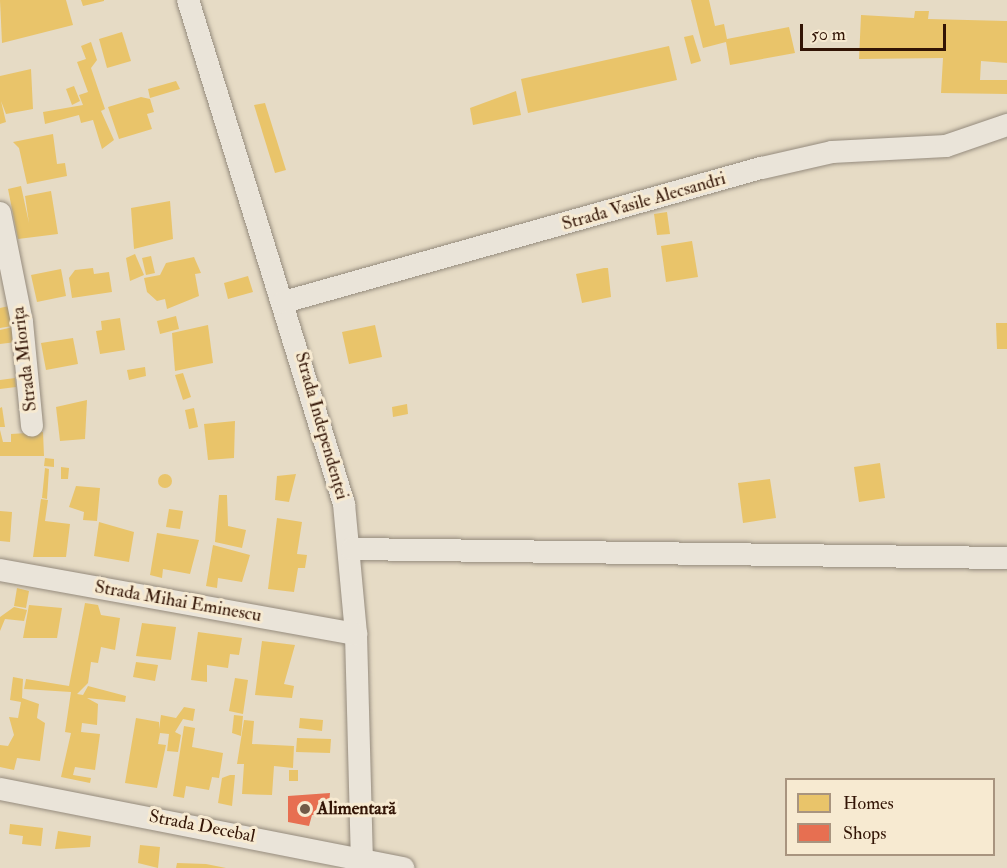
<!DOCTYPE html>
<meta charset="utf-8">
<style>
body{margin:0}
#map{position:relative;width:1007px;height:868px;overflow:hidden;background:#e6dbc5;font-family:"IM FELL Double Pica",serif}
div>[style]{position:absolute}
[style*='--x']{left:calc(var(--x)*1px);top:calc(var(--y)*1px);width:calc(var(--w)*1px);rotate:calc(var(--a)*1deg)}
.homes>*{inset:0;background:#e9c46a}
.round{border-radius:50%}
.shops>*{inset:0;background:#e76f51}
.roads{filter:drop-shadow(0 0 2px #958b7d) drop-shadow(0 0 2px #958b7d)}
.minor>*{height:22px;margin:-11px;padding:0 11px;transform-origin:11px;border-radius:11px;background:#eae4d9}
.dots>*{width:16px;height:16px;translate:-50% -50%;box-sizing:border-box;border:3px solid #f7ead1;border-radius:50%}
span{translate:-50% -50%;white-space:nowrap;text-align:center;line-height:1.15;-webkit-text-stroke:6px #f7ead1;paint-order:stroke}
.street-label{font-size:18px;color:#321405}
.poi-label{font-size:18px;color:#321405;font-weight:700}
.left{translate:0 -50%;text-align:left}
.legend{position:absolute;left:785px;top:778px;width:210px;height:78px;box-sizing:border-box;background:#f7ead1;border:2px solid #a8947f;margin:0;padding:8px 10px;list-style:none;font-size:18px;color:#321405}
.legend li{display:flex;align-items:center;gap:12px;height:30px}
.legend b{width:30px;border:2px solid #a8947f}
.scale{position:absolute;left:800px;top:24px;width:146px;height:27px;box-sizing:border-box;border:3px solid #321405;border-top:0;padding-left:8px;font-size:18px;line-height:21px;white-space:nowrap;color:#321405;-webkit-text-stroke:4px #f7ead1;paint-order:stroke}
</style>
<div id="map">
<div class="homes">
<div style="clip-path:polygon(0 0,66px 0,73px 25px,2px 43px)"></div>
<div style="clip-path:polygon(81px 0,104px 0,104px 1px,83px 6px)"></div>
<div style="clip-path:polygon(691px 0,709px 0,715px 26px,724px 24px,727px 39px,789px 27px,795px 53px,730px 65px,726px 42px,703px 48px)"></div>
<div style="clip-path:polygon(915px 11px,929px 11px,928px 19px,1007px 21px,1007px 63px,981px 61px,980px 80px,1007px 80px,1007px 94px,941px 93px,943px 58px,859px 59px,861px 15px,914px 18px)"></div>
<div style="clip-path:polygon(122px 32px,131px 61px,107px 68px,99px 39px)"></div>
<div style="clip-path:polygon(693px 35px,701px 61px,691px 64px,684px 37px)"></div>
<div style="clip-path:polygon(91px 42px,97px 60px,91px 68px,105px 109px,101px 111px,114px 140px,102px 149px,93px 120px,81px 123px,79px 115px,45px 124px,43px 112px,83px 105px,79px 95px,88px 92px,77px 62px,86px 59px,81px 46px)"></div>
<div style="clip-path:polygon(669px 46px,677px 80px,528px 113px,521px 79px)"></div>
<div style="clip-path:polygon(31px 69px,33px 109px,6px 114px,1px 101px,6px 122px,0 124px,0 76px)"></div>
<div style="clip-path:polygon(176px 81px,180px 89px,150px 98px,148px 89px)"></div>
<div style="clip-path:polygon(74px 86px,80px 101px,72px 105px,66px 89px)"></div>
<div style="clip-path:polygon(516px 91px,521px 115px,473px 125px,470px 108px)"></div>
<div style="clip-path:polygon(141px 97px,150px 99px,154px 112px,147px 114px,152px 129px,119px 139px,108px 107px)"></div>
<div style="clip-path:polygon(265px 103px,286px 170px,275px 173px,254px 105px)"></div>
<div style="clip-path:polygon(53px 134px,57px 164px,65px 163px,67px 176px,27px 184px,19px 148px,13px 142px)"></div>
<div style="clip-path:polygon(21px 186px,29px 223px,25px 196px,51px 191px,58px 234px,18px 239px,8px 189px)"></div>
<div style="clip-path:polygon(170px 201px,173px 239px,134px 249px,131px 208px)"></div>
<div style="clip-path:polygon(667px 212px,670px 234px,657px 235px,654px 214px)"></div>
<div style="clip-path:polygon(692px 241px,698px 277px,666px 282px,661px 246px)"></div>
<div style="clip-path:polygon(135px 254px,144px 275px,130px 281px,126px 258px)"></div>
<div style="clip-path:polygon(151px 256px,155px 273px,146px 275px,142px 258px)"></div>
<div style="clip-path:polygon(194px 257px,201px 273px,195px 274px,199px 296px,167px 309px,165px 299px,157px 301px,147px 292px,144px 278px,160px 275px,166px 263px)"></div>
<div style="clip-path:polygon(93px 268px,94px 274px,109px 272px,112px 292px,72px 298px,69px 278px,75px 270px)"></div>
<div style="clip-path:polygon(604px 268px,608px 268px,611px 297px,582px 303px,576px 274px)"></div>
<div style="clip-path:polygon(61px 269px,66px 296px,37px 302px,31px 275px)"></div>
<div style="clip-path:polygon(248px 276px,253px 292px,228px 299px,224px 283px)"></div>
<div style="clip-path:polygon(9px 306px,12px 326px,0 328px,0 308px)"></div>
<div style="clip-path:polygon(176px 316px,179px 329px,160px 334px,157px 321px)"></div>
<div style="clip-path:polygon(120px 318px,125px 350px,100px 354px,96px 331px,102px 330px,101px 321px)"></div>
<div style="clip-path:polygon(996px 323px,1007px 323px,1007px 349px,997px 349px)"></div>
<div style="clip-path:polygon(208px 325px,213px 363px,175px 371px,172px 333px)"></div>
<div style="clip-path:polygon(375px 325px,382px 357px,349px 364px,342px 332px)"></div>
<div style="clip-path:polygon(13px 327px,16px 342px,0 344px,0 330px)"></div>
<div style="clip-path:polygon(73px 338px,78px 364px,46px 370px,41px 343px)"></div>
<div style="clip-path:polygon(145px 367px,146px 376px,129px 380px,127px 370px)"></div>
<div style="clip-path:polygon(183px 373px,191px 397px,183px 400px,175px 375px)"></div>
<div style="clip-path:polygon(15px 378px,16px 387px,0 389px,0 380px)"></div>
<div style="clip-path:polygon(87px 400px,85px 439px,60px 441px,56px 407px)"></div>
<div style="clip-path:polygon(407px 404px,408px 414px,393px 417px,392px 407px)"></div>
<div style="clip-path:polygon(2px 407px,5px 427px,0 427px,0 408px)"></div>
<div style="clip-path:polygon(194px 408px,198px 427px,189px 429px,185px 410px)"></div>
<div style="clip-path:polygon(235px 421px,234px 458px,208px 460px,204px 424px)"></div>
<div style="clip-path:polygon(0 430px,3px 442px,11px 442px,11px 434px,43px 432px,44px 456px,0 456px)"></div>
<div style="clip-path:polygon(45px 458px,54px 459px,54px 467px,44px 466px)"></div>
<div style="clip-path:polygon(880px 463px,885px 498px,859px 502px,854px 467px)"></div>
<div style="clip-path:polygon(61px 467px,69px 468px,68px 479px,61px 479px)"></div>
<div style="clip-path:polygon(45px 468px,49px 469px,47px 499px,42px 498px)"></div>
<div style="clip-path:polygon(296px 474px,289px 502px,275px 500px,277px 476px)"></div>
<div class="round" style="left:158px;top:474px;width:14px;height:14px"></div>
<div style="clip-path:polygon(770px 479px,776px 518px,743px 523px,738px 483px)"></div>
<div style="clip-path:polygon(76px 486px,100px 488px,97px 521px,83px 520px,84px 512px,69px 507px)"></div>
<div style="clip-path:polygon(219px 495px,227px 495px,228px 526px,246px 530px,242px 548px,215px 542px)"></div>
<div style="clip-path:polygon(41px 499px,48px 500px,45px 521px,70px 524px,66px 557px,33px 557px)"></div>
<div style="clip-path:polygon(169px 509px,183px 511px,180px 529px,166px 527px)"></div>
<div style="clip-path:polygon(0 511px,12px 512px,10px 542px,0 541px)"></div>
<div style="clip-path:polygon(277px 518px,302px 522px,297px 554px,307px 555px,305px 568px,298px 568px,294px 592px,268px 589px)"></div>
<div style="clip-path:polygon(99px 522px,134px 532px,129px 562px,94px 556px)"></div>
<div style="clip-path:polygon(157px 533px,199px 540px,190px 574px,163px 569px,162px 578px,150px 575px)"></div>
<div style="clip-path:polygon(213px 545px,250px 555px,242px 582px,218px 578px,217px 588px,206px 586px)"></div>
<div style="clip-path:polygon(17px 588px,29px 591px,26px 608px,14px 606px)"></div>
<div style="clip-path:polygon(85px 603px,98px 605px,101px 615px,120px 618px,115px 650px,101px 647px,98px 663px,91px 662px,88px 683px,77px 694px,83px 695px,88px 686px,126px 696px,125px 702px,87px 698px,98px 704px,97px 725px,82px 723px,81px 732px,100px 734px,95px 770px,75px 767px,73px 775px,91px 778px,90px 783px,61px 777px,71px 733px,65px 732px,71px 692px,24px 689px,26px 679px,69px 686px)"></div>
<div style="clip-path:polygon(29px 605px,62px 608px,57px 638px,23px 638px)"></div>
<div style="clip-path:polygon(14px 607px,27px 610px,24px 621px,5px 619px,0 631px,0 617px)"></div>
<div style="clip-path:polygon(142px 623px,176px 627px,171px 660px,136px 656px)"></div>
<div style="clip-path:polygon(198px 632px,242px 638px,239px 655px,230px 654px,228px 668px,207px 665px,207px 682px,191px 680px)"></div>
<div style="clip-path:polygon(262px 641px,295px 645px,284px 684px,294px 686px,292px 698px,255px 695px)"></div>
<div style="clip-path:polygon(136px 662px,158px 665px,155px 681px,133px 677px)"></div>
<div style="clip-path:polygon(13px 677px,23px 679px,22px 698px,39px 704px,37px 718px,45px 723px,40px 761px,17px 758px,14px 770px,0 767px,0 745px,8px 746px,14px 735px,9px 717px,18px 718px,21px 702px,10px 700px)"></div>
<div style="clip-path:polygon(235px 678px,248px 680px,243px 714px,229px 711px)"></div>
<div style="clip-path:polygon(184px 707px,195px 709px,193px 721px,183px 719px,175px 732px,181px 735px,178px 752px,167px 751px,169px 734px,160px 733px,158px 744px,166px 745px,157px 788px,125px 783px,136px 718px,159px 722px,159px 729px,161px 715px,176px 718px)"></div>
<div style="clip-path:polygon(234px 715px,243px 716px,241px 736px,232px 733px)"></div>
<div style="clip-path:polygon(300px 718px,323px 720px,322px 731px,299px 728px)"></div>
<div style="clip-path:polygon(244px 720px,254px 721px,252px 744px,294px 746px,293px 768px,274px 766px,272px 795px,242px 794px,244px 764px,237px 764px)"></div>
<div style="clip-path:polygon(184px 726px,195px 728px,192px 747px,223px 753px,219px 778px,212px 777px,209px 790px,186px 786px,184px 798px,173px 796px)"></div>
<div style="clip-path:polygon(297px 738px,331px 739px,330px 753px,296px 752px)"></div>
<div style="clip-path:polygon(289px 770px,298px 770px,298px 781px,289px 781px)"></div>
<div style="clip-path:polygon(230px 775px,235px 775px,232px 806px,218px 803px,222px 778px)"></div>
<div style="clip-path:polygon(10px 824px,43px 828px,41px 846px,22px 844px,23px 836px,9px 834px)"></div>
<div style="clip-path:polygon(58px 831px,91px 836px,90px 847px,55px 849px)"></div>
<div style="clip-path:polygon(140px 845px,160px 847px,158px 868px,138px 863px)"></div>
<div style="clip-path:polygon(177px 863px,206px 864px,226px 868px,176px 868px)"></div>
</div>
<div class="shops">
<div style="clip-path:polygon(330px 793px,328px 815px,312px 815px,309px 826px,288px 822px,288px 796px)"></div>
</div>
<div class="roads">
<div class="minor">
<div style="--x:188;--y:0;--w:528;--a:72.8"></div>
<div style="--x:344;--y:504;--w:131;--a:84.7"></div>
<div style="--x:356;--y:634;--w:234;--a:88.5"></div>
<div style="--x:0;--y:213;--w:111;--a:78.6"></div>
<div style="--x:22;--y:322;--w:104;--a:84.5"></div>
<div style="--x:284;--y:302;--w:496;--a:-15.7"></div>
<div style="--x:762;--y:168;--w:72;--a:-12.9"></div>
<div style="--x:832;--y:152;--w:114;--a:-3"></div>
<div style="--x:946;--y:146;--w:65;--a:-19"></div>
<div style="--x:352;--y:549;--w:655;--a:0.79"></div>
<div style="--x:0;--y:570;--w:362;--a:10.2"></div>
<div style="--x:0;--y:789;--w:411;--a:11.1"></div>
</div>
</div>
<div class="dots">
<div style="left:305px;top:809px;background:#715a48"></div>
</div>
<div class="street-label">
<span style="left:644px;top:202px;rotate:-16deg">Strada Vasile Alecsandri</span>
<span style="left:25px;top:359px;rotate:-97deg">Strada Miorița</span>
<span style="left:321px;top:426px;rotate:74deg">Strada Independenţei</span>
<span style="left:178px;top:602px;rotate:10deg">Strada Mihai Eminescu</span>
<span style="left:202px;top:827px;rotate:11deg">Strada Decebal</span>
</div>
<div class="poi-label">
<span class="left" style="left:317px;top:809px">Alimentară</span>
</div>
<ul class="legend">
<li><b style="height:16px;background:#e9c46a"></b>Homes</li>
<li><b style="height:16px;background:#e76f51"></b>Shops</li>
</ul>
<div class="scale">50 m</div>
</div>
